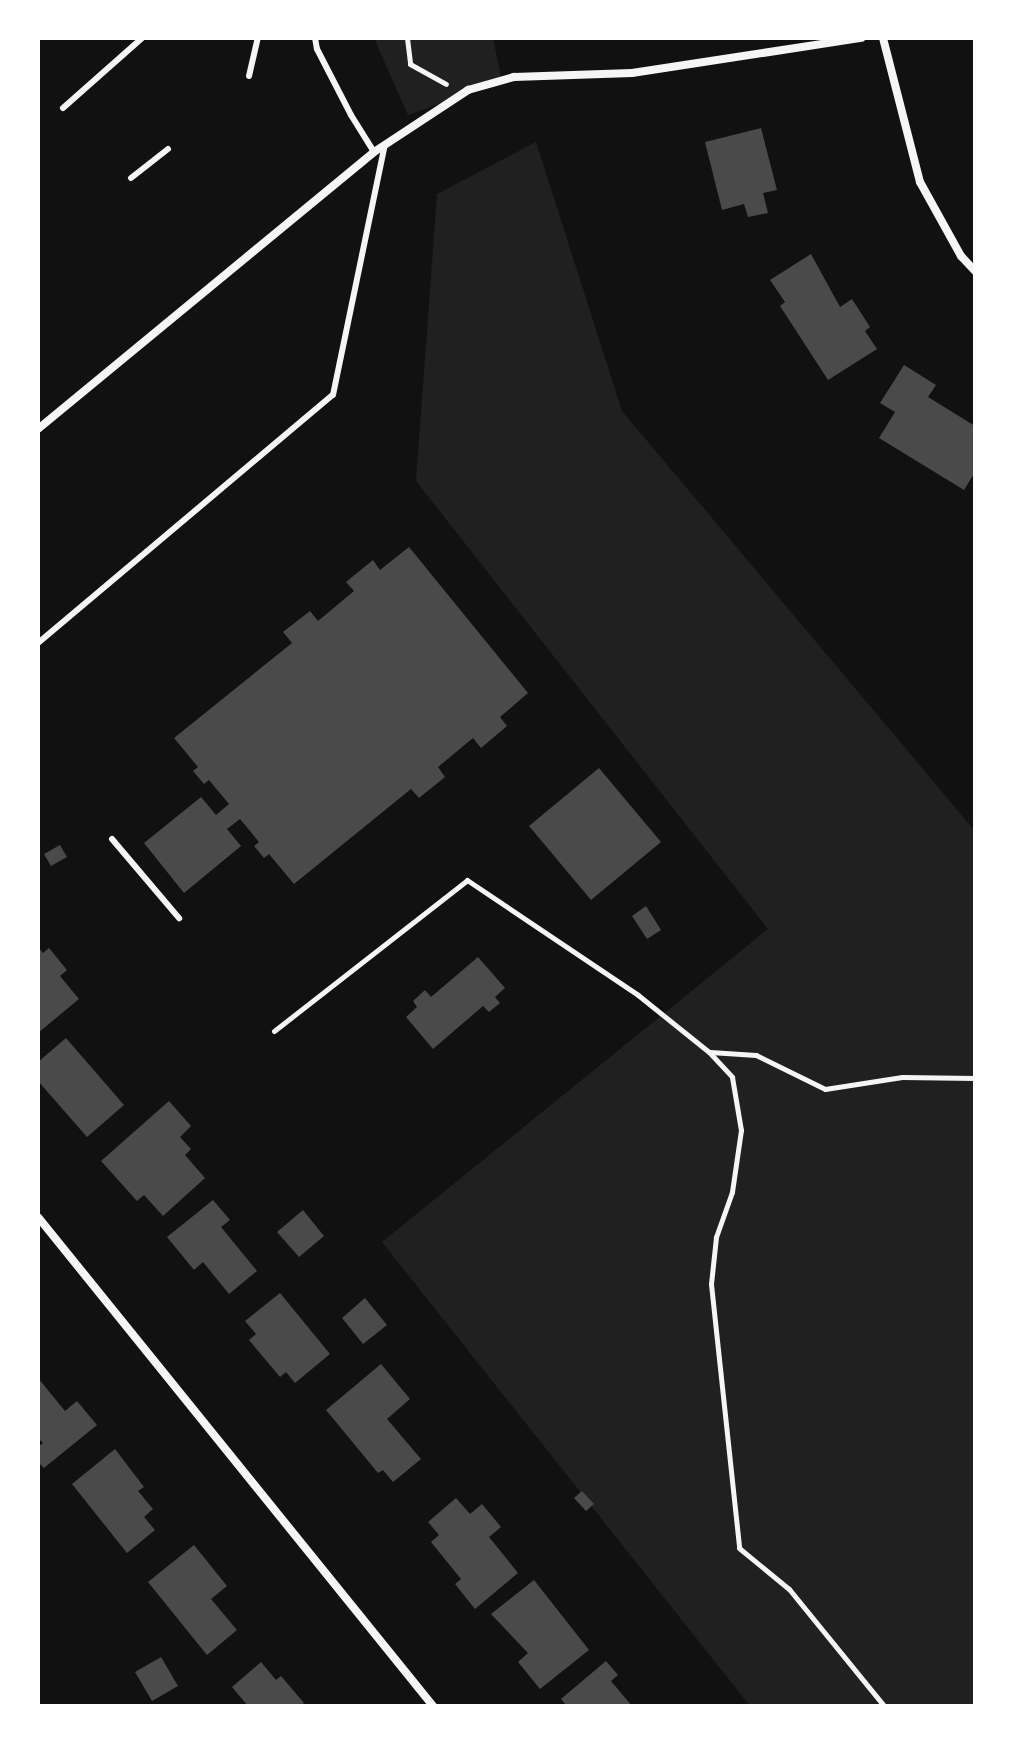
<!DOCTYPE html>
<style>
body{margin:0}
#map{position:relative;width:1013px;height:1744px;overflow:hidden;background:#111;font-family:"Exo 2",sans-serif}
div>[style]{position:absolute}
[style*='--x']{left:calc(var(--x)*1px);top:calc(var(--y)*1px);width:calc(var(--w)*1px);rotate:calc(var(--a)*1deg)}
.green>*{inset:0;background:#202020}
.building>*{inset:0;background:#4a4a4a}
.path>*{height:5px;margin:-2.5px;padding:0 2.5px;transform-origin:2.5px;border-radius:2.5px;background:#f5f5f5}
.service>*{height:6px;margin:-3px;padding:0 3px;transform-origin:3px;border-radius:3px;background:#f5f5f5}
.minor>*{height:8px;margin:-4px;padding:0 4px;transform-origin:4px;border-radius:4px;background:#f5f5f5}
span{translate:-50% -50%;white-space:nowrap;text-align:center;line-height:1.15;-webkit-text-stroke:8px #fff;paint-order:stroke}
.frame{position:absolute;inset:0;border:40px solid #fff;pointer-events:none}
</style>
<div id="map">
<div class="green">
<div style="clip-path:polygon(374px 38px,493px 38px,502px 82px,408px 115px)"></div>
<div style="clip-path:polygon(536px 142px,622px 411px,975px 831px,975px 1706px,750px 1706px,382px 1242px,768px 929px,416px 481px,437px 194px)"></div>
</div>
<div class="building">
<div style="clip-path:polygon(761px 128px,777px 190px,763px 193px,768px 213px,748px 217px,744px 204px,722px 210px,705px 142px)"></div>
<div style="clip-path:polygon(811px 254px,840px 307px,852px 299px,870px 327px,865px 331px,877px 349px,828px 380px,780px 306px,785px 302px,770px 280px)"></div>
<div style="clip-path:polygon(904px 365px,936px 385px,928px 397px,975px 426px,975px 472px,964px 490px,879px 438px,895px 412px,880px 403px)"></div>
<div style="clip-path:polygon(409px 547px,528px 693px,500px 717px,507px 726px,481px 748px,473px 738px,438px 767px,445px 777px,419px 798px,411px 789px,294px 884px,269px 854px,264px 858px,254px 846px,259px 842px,240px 819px,227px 829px,241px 846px,184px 893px,144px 843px,201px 797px,216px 815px,229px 804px,209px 780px,204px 784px,193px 771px,198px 767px,174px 738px,292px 643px,283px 632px,310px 611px,318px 621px,354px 591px,346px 582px,352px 577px,373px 560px,380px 570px)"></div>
<div style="clip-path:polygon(599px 768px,661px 842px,591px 900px,529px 826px)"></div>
<div style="clip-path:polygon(60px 845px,67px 857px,51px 866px,44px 854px)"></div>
<div style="clip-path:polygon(646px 906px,661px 930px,647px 939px,632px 916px)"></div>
<div style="clip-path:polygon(38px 947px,43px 953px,49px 948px,67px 970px,60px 976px,79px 999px,38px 1033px)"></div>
<div style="clip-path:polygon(478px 957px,505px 988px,495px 997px,500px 1003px,489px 1012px,483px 1006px,433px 1049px,406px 1017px,417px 1007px,413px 1001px,425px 990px,431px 997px)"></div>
<div style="clip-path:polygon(66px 1038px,124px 1105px,87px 1137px,38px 1081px,38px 1062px)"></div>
<div style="clip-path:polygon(169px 1101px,191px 1126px,180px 1137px,191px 1149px,185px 1155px,205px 1178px,163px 1216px,144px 1195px,137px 1201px,101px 1161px)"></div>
<div style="clip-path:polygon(213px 1200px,230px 1220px,221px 1227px,257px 1271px,229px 1294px,203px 1262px,194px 1270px,167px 1237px)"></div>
<div style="clip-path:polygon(303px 1210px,324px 1236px,299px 1257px,277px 1232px)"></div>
<div style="clip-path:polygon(280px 1293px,330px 1354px,295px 1383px,286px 1372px,280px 1377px,249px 1340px,256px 1334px,245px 1321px)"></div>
<div style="clip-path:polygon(365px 1298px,387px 1325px,363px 1344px,342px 1318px)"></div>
<div style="clip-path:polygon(381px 1364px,410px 1399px,387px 1419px,421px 1459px,393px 1482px,383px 1470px,378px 1473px,326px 1410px)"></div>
<div style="clip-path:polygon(38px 1378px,65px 1411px,77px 1401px,97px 1425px,44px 1468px,38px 1462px,38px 1447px,43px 1443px,38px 1438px)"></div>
<div style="clip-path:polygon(115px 1449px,144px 1487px,138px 1491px,153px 1509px,144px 1517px,155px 1530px,127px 1553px,72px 1484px)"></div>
<div style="clip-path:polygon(582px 1491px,594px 1504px,586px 1511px,574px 1498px)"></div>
<div style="clip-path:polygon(456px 1498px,470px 1514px,482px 1504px,501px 1527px,489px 1537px,518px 1573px,475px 1609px,455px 1584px,461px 1579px,431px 1542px,439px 1535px,428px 1522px)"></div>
<div style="clip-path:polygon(194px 1545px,227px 1586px,211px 1599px,237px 1630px,207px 1655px,148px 1582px)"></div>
<div style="clip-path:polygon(534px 1580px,589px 1650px,540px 1689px,518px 1662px,528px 1653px,491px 1614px)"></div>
<div style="clip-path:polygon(161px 1657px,178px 1686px,152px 1701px,135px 1672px)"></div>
<div style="clip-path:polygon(606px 1661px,618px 1675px,611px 1681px,632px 1706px,567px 1706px,561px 1699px)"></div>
<div style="clip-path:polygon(261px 1662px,276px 1680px,281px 1676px,304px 1703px,300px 1706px,248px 1706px,232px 1687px)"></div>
</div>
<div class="path">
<div style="--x:407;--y:38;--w:26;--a:83"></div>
<div style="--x:410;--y:64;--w:41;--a:29.1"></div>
<div style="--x:274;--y:1031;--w:245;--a:-38"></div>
<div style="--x:467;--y:880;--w:206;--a:33.9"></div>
<div style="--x:638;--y:995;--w:91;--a:38.8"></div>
<div style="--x:709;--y:1052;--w:34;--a:47"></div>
<div style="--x:732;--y:1077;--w:54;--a:80.4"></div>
<div style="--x:741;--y:1130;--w:63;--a:98.3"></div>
<div style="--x:732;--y:1192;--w:48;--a:109.6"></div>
<div style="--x:716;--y:1237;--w:47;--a:96.1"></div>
<div style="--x:711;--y:1284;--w:265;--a:83.9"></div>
<div style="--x:739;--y:1548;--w:65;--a:39.4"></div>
<div style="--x:789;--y:1589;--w:151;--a:50.9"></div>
<div style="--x:710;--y:1052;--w:46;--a:3.7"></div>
<div style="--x:756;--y:1055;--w:77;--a:26.2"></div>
<div style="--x:825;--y:1089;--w:78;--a:-8.9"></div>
<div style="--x:902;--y:1077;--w:73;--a:0.8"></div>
</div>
<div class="service">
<div style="--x:315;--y:38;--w:11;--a:80"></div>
<div style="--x:317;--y:49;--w:74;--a:62.7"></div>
<div style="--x:351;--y:115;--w:44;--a:58.1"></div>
<div style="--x:249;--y:76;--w:39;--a:-77"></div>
<div style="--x:63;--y:108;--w:106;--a:-41.5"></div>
<div style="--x:131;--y:178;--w:47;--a:-38.1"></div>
<div style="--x:38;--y:643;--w:385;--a:-40.1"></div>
<div style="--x:333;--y:395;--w:255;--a:-78.3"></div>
<div style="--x:112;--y:839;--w:104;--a:49.7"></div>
</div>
<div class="minor">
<div style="--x:883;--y:38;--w:149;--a:75.6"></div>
<div style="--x:920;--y:182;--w:85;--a:61"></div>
<div style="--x:961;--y:256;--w:21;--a:47"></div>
<div style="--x:38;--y:429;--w:435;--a:-39.5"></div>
<div style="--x:374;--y:152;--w:113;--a:-33.4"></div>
<div style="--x:468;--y:90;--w:48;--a:-15.8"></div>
<div style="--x:514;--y:77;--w:118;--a:-1.9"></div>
<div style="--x:632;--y:73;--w:232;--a:-8.7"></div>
<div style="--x:38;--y:1217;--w:629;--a:51.07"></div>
</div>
<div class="frame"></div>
</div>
